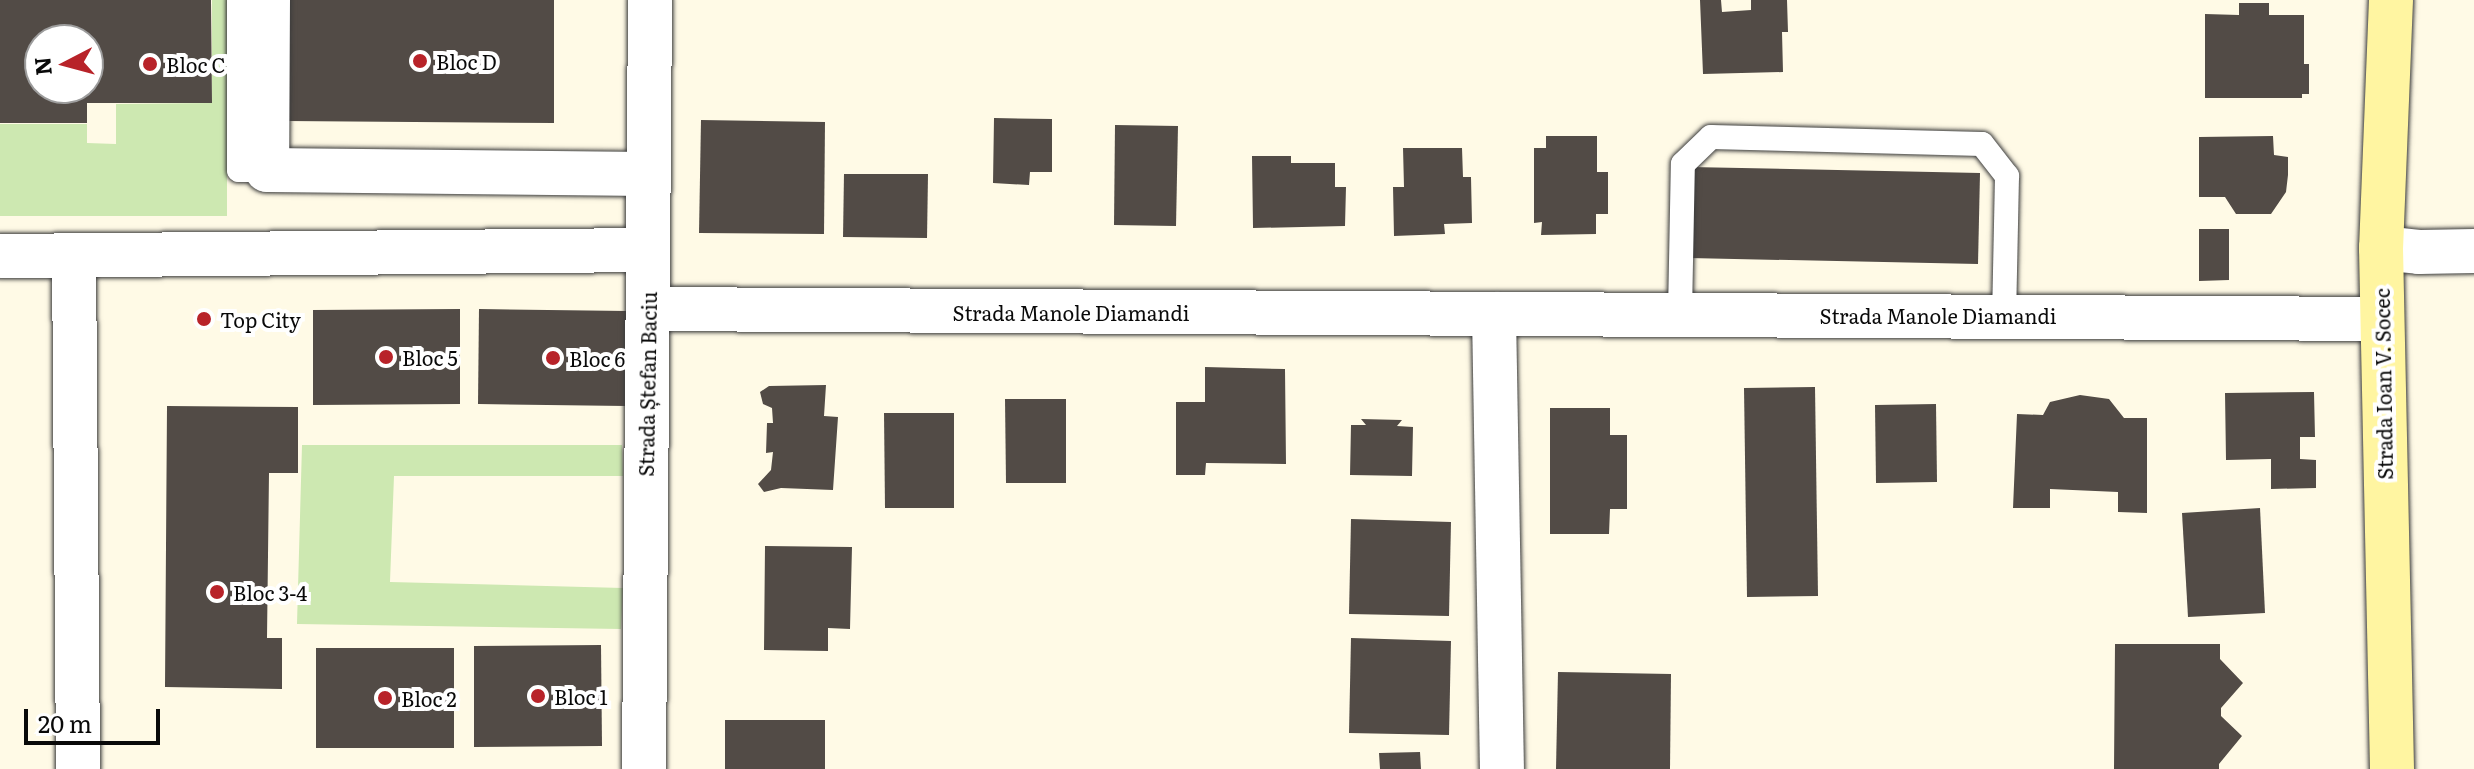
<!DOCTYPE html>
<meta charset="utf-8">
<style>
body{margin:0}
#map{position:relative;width:2474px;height:769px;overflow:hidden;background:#fffae6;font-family:Literata,serif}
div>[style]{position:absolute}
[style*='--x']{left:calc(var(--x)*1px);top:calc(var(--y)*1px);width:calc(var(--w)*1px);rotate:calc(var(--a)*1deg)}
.green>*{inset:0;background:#cde8b1}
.building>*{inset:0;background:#524b46}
.roads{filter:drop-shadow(0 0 2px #3c3c3c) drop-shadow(0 0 2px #3c3c3c)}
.lane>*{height:24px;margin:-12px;padding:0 12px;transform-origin:12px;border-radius:12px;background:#fff}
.street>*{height:44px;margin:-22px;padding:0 22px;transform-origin:22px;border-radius:22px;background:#fff}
.secondary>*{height:44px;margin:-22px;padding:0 22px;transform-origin:22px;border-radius:22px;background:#fff5a1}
.dots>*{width:22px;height:22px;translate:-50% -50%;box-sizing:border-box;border:4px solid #fff;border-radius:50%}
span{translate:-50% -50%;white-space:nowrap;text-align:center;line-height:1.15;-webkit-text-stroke:8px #fff;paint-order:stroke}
.poi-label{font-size:20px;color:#090909}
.left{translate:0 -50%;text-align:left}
.street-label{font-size:20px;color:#090909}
.north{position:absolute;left:24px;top:24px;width:80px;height:80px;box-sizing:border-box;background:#fff;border:2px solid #9d9d9d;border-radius:50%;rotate:264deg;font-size:22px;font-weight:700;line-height:32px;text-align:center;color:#090909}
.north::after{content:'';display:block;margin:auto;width:28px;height:36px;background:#b82329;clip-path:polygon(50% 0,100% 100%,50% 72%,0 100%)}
.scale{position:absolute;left:24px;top:709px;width:136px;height:36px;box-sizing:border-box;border:4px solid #090909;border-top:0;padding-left:10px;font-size:24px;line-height:28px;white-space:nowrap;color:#090909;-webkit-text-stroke:6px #fff;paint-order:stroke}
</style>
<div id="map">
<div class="green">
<div style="clip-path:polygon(212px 0,227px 0,227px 216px,0 216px,0 124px,87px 124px,87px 143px,116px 144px,116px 104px,212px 103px)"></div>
<div style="clip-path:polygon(302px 445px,622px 445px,623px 476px,394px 476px,390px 582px,623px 588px,621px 629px,297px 624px)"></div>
</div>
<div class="building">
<div style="clip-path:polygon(evenodd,0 0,211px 0,212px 103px,87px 103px,87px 123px,0 123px,0 0,40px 40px,88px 40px,88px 88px,40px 88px,40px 40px)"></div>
<div style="clip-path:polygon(287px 0,554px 0,554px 123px,286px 121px)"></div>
<div style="clip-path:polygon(1700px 0,1721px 0,1722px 12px,1751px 10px,1751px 0,1787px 0,1788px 32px,1782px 32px,1783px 72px,1703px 74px)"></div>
<div style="clip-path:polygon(2239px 3px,2269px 3px,2269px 15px,2304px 15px,2304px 64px,2309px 64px,2309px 94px,2302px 94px,2302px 98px,2205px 98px,2205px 14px,2239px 15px)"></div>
<div style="clip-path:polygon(994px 118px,1052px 119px,1052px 172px,1030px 172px,1029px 185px,993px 183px)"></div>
<div style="clip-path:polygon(701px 120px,825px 122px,824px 234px,699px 233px)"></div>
<div style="clip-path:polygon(1115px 125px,1178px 126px,1176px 226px,1114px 225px)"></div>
<div style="clip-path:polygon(1546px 136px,1597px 136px,1597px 172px,1608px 172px,1608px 214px,1596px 214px,1596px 234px,1541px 235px,1542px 222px,1534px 223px,1534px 148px,1546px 148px)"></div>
<div style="clip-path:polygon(2273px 136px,2274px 155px,2288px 157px,2288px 175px,2286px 192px,2271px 214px,2236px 214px,2225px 197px,2199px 197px,2199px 137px)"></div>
<div style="clip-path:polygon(1403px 148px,1462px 148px,1463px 177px,1471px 177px,1472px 223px,1444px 224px,1445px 234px,1394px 236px,1393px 187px,1404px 187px)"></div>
<div style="clip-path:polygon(1252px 156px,1291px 156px,1291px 163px,1335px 163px,1335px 187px,1346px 187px,1345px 226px,1253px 228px)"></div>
<div style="clip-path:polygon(1690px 167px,1980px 173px,1978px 264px,1689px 258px)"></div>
<div style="clip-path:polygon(844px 174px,928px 174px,927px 238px,843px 237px)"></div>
<div style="clip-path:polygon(2199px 229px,2229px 229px,2229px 280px,2199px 281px)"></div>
<div style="clip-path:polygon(460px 309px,460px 404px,313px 405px,313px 310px)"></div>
<div style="clip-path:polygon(479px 309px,627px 311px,626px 406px,478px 404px)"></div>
<div style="clip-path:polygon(1205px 367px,1285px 369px,1286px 464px,1206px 463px,1205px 475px,1176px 475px,1176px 402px,1205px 402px)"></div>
<div style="clip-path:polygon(826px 385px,824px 416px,838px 417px,833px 490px,781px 488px,764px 492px,758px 484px,771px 470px,773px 452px,766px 453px,767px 423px,773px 423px,772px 408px,763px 404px,760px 392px,769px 386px)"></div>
<div style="clip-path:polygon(1815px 387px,1818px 596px,1747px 597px,1744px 388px)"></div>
<div style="clip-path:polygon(2314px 392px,2315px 437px,2300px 437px,2300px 459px,2316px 460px,2316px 488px,2271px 489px,2271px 459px,2226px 460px,2225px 393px)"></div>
<div style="clip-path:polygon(2080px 395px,2109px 399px,2124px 418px,2147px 418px,2147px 513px,2118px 512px,2118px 492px,2050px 489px,2050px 508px,2013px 508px,2017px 414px,2043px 415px,2050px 402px)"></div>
<div style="clip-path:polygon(1005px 399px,1066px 399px,1066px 483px,1006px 483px)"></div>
<div style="clip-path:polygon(1936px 404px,1937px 482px,1876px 483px,1875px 405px)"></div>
<div style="clip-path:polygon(167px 406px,298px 407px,298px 473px,269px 473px,267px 638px,282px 638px,282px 689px,165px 687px)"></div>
<div style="clip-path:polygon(1550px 408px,1610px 408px,1610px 435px,1627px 435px,1627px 509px,1610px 509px,1609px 534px,1550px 534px)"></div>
<div style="clip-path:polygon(884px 413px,954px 413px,954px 508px,885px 508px)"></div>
<div style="clip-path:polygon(1361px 419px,1402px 420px,1397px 426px,1413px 427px,1412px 476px,1350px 475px,1351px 425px,1366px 425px)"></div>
<div style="clip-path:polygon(2260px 508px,2265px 613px,2188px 617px,2182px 513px)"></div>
<div style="clip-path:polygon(1351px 519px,1451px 522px,1449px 616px,1349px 614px)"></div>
<div style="clip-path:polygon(765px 546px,852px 547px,850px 629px,828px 628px,828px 651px,764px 650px)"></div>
<div style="clip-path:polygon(1351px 638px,1451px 641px,1449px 735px,1349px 733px)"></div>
<div style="clip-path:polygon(2115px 644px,2220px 644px,2220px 659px,2243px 683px,2221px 708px,2221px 716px,2242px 736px,2219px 764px,2219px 769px,2114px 769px)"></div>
<div style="clip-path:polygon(601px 645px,602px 746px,474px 747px,474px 646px)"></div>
<div style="clip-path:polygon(316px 648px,454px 648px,454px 748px,316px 748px)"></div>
<div style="clip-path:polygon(1558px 672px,1671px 674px,1670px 769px,1556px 769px)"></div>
<div style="clip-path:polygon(725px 720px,825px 720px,825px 769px,725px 769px)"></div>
<div style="clip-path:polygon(1420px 752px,1421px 769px,1380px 769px,1379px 753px)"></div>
</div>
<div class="roads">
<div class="lane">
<div style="--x:239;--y:0;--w:170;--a:90"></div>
<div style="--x:239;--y:170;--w:28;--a:0"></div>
<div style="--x:1680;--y:314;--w:150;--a:-88.9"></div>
<div style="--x:1683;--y:164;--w:39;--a:-44"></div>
<div style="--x:1711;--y:137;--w:271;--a:1.5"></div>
<div style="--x:1982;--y:144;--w:41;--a:52"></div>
<div style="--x:2007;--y:176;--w:140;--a:91.2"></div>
</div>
<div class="street">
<div style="--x:268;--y:0;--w:170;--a:90.3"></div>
<div style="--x:267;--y:170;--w:381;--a:0.6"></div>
<div style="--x:2381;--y:248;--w:38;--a:6"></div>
<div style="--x:2419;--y:252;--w:55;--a:-1"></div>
<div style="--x:74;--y:255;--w:514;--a:89.55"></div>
<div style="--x:0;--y:256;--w:648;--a:-0.53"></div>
<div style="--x:648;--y:309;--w:1733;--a:0.33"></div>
<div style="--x:1494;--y:314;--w:455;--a:89"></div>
<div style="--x:644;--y:769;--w:769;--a:-89.55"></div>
</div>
<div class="secondary">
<div style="--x:2391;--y:0;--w:248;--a:92.3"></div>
<div style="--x:2381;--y:248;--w:521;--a:88.79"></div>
</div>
</div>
<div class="dots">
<div style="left:420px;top:61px;background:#b82329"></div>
<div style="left:150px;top:64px;background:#b82329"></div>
<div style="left:204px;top:319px;background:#b82329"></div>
<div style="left:386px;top:357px;background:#b82329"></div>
<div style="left:553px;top:358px;background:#b82329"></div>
<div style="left:217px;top:592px;background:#b82329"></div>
<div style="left:538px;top:696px;background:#b82329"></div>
<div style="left:385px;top:698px;background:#b82329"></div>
</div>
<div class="poi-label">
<span class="left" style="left:436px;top:61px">Bloc D</span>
<span class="left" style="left:166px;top:64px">Bloc C</span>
<span class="left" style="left:220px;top:319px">Top City</span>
<span class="left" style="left:402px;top:357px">Bloc 5</span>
<span class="left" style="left:569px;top:358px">Bloc 6</span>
<span class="left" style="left:233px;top:592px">Bloc 3-4</span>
<span class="left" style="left:554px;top:696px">Bloc 1</span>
<span class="left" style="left:401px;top:698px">Bloc 2</span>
</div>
<div class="street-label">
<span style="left:1071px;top:312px">Strada Manole Diamandi</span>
<span style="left:1938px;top:315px">Strada Manole Diamandi</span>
<span style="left:647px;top:384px;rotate:-89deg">Strada Ștefan Baciu</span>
<span style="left:2383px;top:384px;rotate:-91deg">Strada Ioan V. Socec</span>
</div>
<div class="north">N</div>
<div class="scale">20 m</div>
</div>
